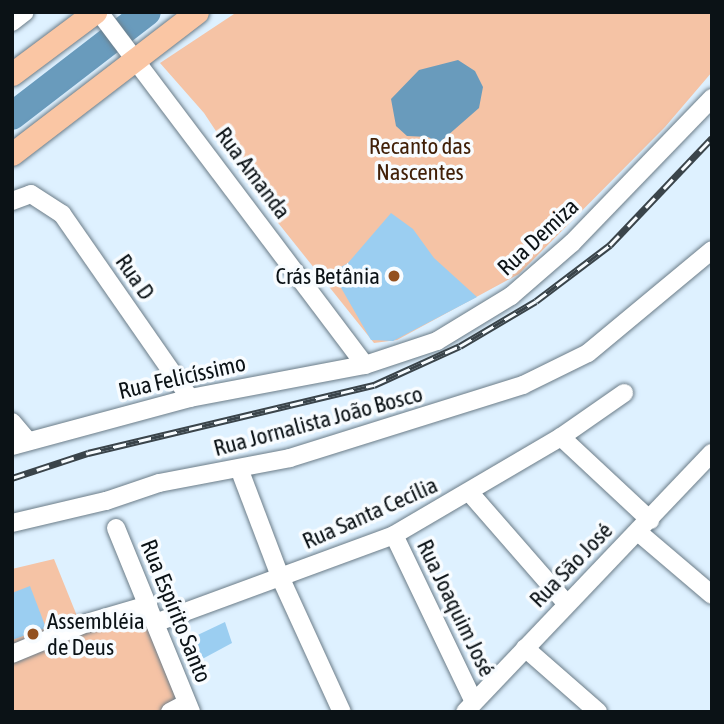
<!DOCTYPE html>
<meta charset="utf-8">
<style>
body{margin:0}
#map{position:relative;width:724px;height:724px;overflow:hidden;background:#def1ff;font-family:"Asap Condensed",sans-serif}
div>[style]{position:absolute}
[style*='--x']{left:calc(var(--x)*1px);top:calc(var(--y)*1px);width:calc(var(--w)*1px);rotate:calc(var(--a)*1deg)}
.green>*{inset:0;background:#f5c3a5}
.water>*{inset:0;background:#699bbc}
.river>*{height:28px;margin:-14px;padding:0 14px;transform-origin:14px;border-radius:14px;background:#699bbc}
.building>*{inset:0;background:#9bcef1}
.roads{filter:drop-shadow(0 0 2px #6b7c88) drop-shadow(0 0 2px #6b7c88)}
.minor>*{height:18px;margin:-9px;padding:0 9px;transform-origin:9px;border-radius:9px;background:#fff}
.major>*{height:23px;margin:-11.5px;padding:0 11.5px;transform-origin:11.5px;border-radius:11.5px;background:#fac6a4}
.rail>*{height:7px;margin-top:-3.5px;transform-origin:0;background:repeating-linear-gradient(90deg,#f8fcff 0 13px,#3a444a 0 26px);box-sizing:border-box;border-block:2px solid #3a444a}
.dots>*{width:19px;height:19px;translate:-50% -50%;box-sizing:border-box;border:4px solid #f8fcff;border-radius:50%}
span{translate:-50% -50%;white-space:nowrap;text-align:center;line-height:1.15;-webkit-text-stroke:7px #f8fcff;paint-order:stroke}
.park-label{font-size:23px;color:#412008}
.street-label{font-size:23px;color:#0b1216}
.poi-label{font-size:23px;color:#0b1216}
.right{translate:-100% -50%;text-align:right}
.left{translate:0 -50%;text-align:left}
.frame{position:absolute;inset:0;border:14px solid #0b1216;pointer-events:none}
</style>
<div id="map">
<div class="green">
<div style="clip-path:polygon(237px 12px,712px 12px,712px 72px,665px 127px,519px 274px,397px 340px,374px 343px,271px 214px,204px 113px,160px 63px)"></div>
<div style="clip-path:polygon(54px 559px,79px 621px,12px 648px,12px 569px)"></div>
<div style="clip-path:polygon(145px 611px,183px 704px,163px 712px,12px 712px,12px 659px)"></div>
</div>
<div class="water">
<div style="clip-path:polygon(458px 60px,475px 71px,483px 87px,479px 108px,439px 143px,428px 137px,407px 136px,396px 126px,391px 99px,419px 70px)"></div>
</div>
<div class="river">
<div style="--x:12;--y:116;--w:170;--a:-37.6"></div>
</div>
<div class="building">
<div style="clip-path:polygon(391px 213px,413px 229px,434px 258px,477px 297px,393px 341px,371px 340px,332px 272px,348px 263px)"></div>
<div style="clip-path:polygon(30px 586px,46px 628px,12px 640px,12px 593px)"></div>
<div style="clip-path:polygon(225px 622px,232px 643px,193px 664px,183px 642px)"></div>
</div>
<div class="roads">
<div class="minor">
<div style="--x:99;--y:12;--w:442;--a:53"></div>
<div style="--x:12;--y:22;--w:16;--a:-38"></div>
<div style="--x:12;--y:201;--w:20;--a:-20"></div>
<div style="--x:31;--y:194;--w:37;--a:33"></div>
<div style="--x:62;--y:214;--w:224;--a:55.2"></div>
<div style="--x:12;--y:422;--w:25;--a:50"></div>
<div style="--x:561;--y:437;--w:122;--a:43"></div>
<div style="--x:12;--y:446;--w:184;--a:-15.1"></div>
<div style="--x:190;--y:398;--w:178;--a:-10.7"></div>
<div style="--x:365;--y:365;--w:76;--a:-18.4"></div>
<div style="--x:437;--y:341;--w:87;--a:-31.3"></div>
<div style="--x:511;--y:296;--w:81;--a:-41"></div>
<div style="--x:572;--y:243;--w:202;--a:-46"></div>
<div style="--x:240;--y:471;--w:116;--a:69.2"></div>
<div style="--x:281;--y:579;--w:146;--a:65.4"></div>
<div style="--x:470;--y:493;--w:147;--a:48.9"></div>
<div style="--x:12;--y:523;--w:97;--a:-13.2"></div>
<div style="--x:106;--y:501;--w:56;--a:-18.8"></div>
<div style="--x:159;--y:483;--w:133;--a:-10.8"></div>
<div style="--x:290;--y:458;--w:244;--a:-17.4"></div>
<div style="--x:523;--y:385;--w:72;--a:-26.2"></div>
<div style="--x:588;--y:353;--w:161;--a:-39.7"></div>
<div style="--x:116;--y:528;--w:199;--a:67.8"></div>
<div style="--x:638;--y:532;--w:97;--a:40.4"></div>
<div style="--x:394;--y:535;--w:185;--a:64.4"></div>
<div style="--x:155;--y:623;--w:255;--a:-20.2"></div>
<div style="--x:394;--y:535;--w:194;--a:-30.4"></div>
<div style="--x:561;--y:437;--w:77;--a:-34.9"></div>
<div style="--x:525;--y:648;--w:97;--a:41.2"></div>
<div style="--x:12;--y:654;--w:81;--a:-22.5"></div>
<div style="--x:87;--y:623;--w:64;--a:-16.4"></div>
<div style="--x:170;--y:712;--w:19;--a:-28"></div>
<div style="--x:465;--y:712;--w:358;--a:-46.4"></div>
</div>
<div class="major">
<div style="--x:12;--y:74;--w:104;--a:-36.8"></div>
<div style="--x:12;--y:154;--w:233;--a:-37.5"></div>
</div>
</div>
<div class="rail">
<div style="--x:12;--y:478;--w:80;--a:-18.2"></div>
<div style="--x:88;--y:453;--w:294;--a:-13.4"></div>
<div style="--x:374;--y:385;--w:94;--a:-24.4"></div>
<div style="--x:460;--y:346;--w:88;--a:-30.6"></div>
<div style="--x:536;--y:301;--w:93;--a:-37.1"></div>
<div style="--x:610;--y:245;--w:148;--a:-46.4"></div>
</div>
<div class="dots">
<div style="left:394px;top:276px;background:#935120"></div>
<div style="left:33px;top:634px;background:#935120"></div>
</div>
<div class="park-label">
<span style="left:420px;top:159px">Recanto das<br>Nascentes</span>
</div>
<div class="street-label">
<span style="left:253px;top:173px;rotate:53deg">Rua Amanda</span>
<span style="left:538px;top:237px;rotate:-43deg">Rua Demiza</span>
<span style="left:135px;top:277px;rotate:55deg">Rua D</span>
<span style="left:182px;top:377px;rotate:-13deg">Rua Felicíssimo</span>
<span style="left:318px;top:421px;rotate:-15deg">Rua Jornalista João Bosco</span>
<span style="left:370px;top:513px;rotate:-24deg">Rua Santa Cecília</span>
<span style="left:571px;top:565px;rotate:-46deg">Rua São José</span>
<span style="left:456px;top:608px;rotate:64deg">Rua Joaquim José</span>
<span style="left:176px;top:611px;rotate:68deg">Rua Espírito Santo</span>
</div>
<div class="poi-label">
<span class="right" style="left:380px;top:276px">Crás Betânia</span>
<span class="left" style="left:47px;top:634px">Assembléia<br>de Deus</span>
</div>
<div class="frame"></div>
</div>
